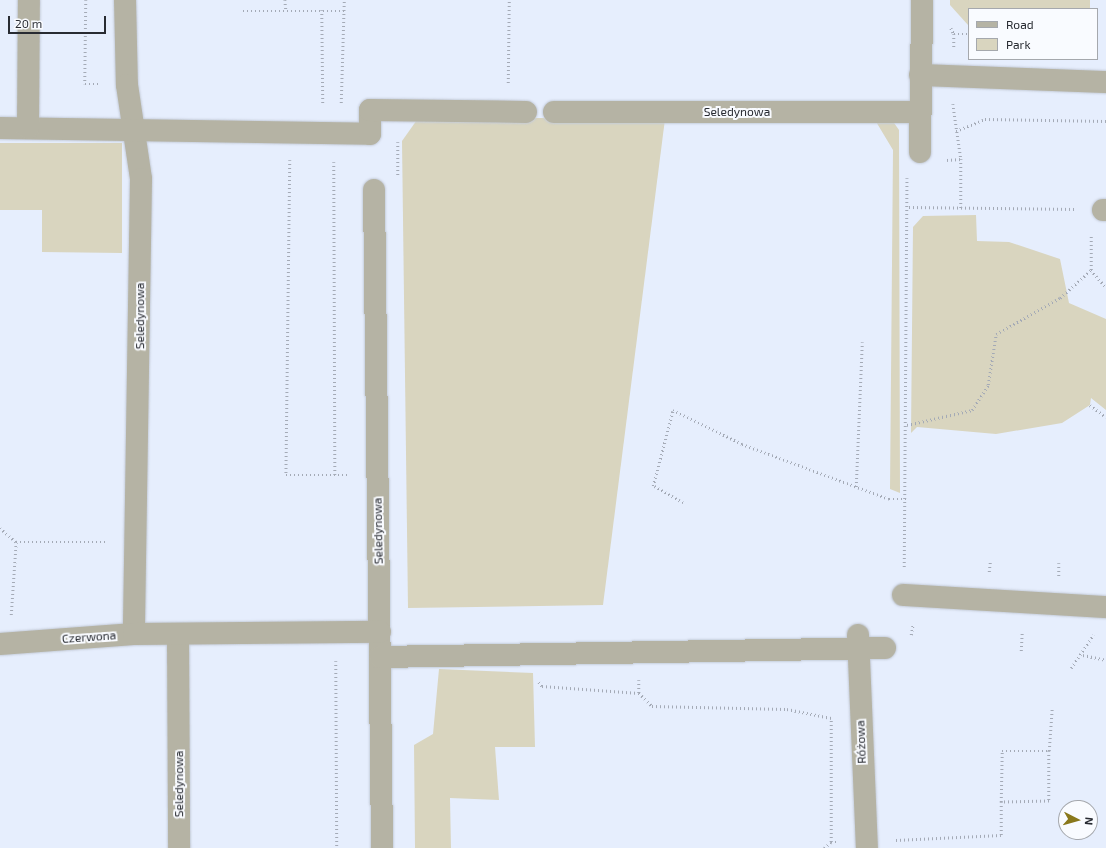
<!DOCTYPE html>
<meta charset="utf-8">
<style>
body{margin:0}
#map{position:relative;width:1106px;height:848px;overflow:hidden;background:#e6eefd;font-family:"Exo 2",sans-serif}
div>[style]{position:absolute}
[style*='--x']{left:calc(var(--x)*1px);top:calc(var(--y)*1px);width:calc(var(--w)*1px);rotate:calc(var(--a)*1deg)}
.green>*{inset:0;background:#d9d5bf}
.path>*{height:2.5px;margin-top:-1.25px;transform-origin:0;background:repeating-linear-gradient(90deg,#a4aab6 0 1px,transparent 0 4px)}
.roads{filter:drop-shadow(0 0 1px #c4cbd8) drop-shadow(0 0 1px #c4cbd8)}
.street>*{height:22px;margin:-11px;padding:0 11px;transform-origin:11px;border-radius:11px;background:#b5b3a4}
span{translate:-50% -50%;white-space:nowrap;text-align:center;line-height:1.15;-webkit-text-stroke:4px #f9fbff;paint-order:stroke}
.street-label{font-size:12px;color:#282b32}
.legend{position:absolute;left:968px;top:8px;width:130px;height:52px;box-sizing:border-box;background:#f9fbff;border:1px solid #a5a8ad;margin:0;padding:5px 7px;list-style:none;font-size:12px;color:#282b32}
.legend li{display:flex;align-items:center;gap:8px;height:20px}
.legend b{width:20px;border:1px solid #a5a8ad}
.north{position:absolute;left:1058px;top:800px;width:40px;height:40px;box-sizing:border-box;background:#f9fbff;border:1px solid #a5a8ad;border-radius:50%;rotate:96deg;font-size:11px;font-weight:700;line-height:16px;text-align:center;color:#282b32}
.north::after{content:'';display:block;margin:auto;width:14px;height:18px;background:#89781c;clip-path:polygon(50% 0,100% 100%,50% 72%,0 100%)}
.scale{position:absolute;left:8px;top:16px;width:98px;height:18px;box-sizing:border-box;border:2px solid #282b32;border-top:0;padding-left:5px;font-size:12px;line-height:14px;white-space:nowrap;color:#282b32;-webkit-text-stroke:3px #f9fbff;paint-order:stroke}
</style>
<div id="map">
<div class="green">
<div style="clip-path:polygon(950px 0,1090px 0,1090px 9px,969px 9px,968px 25px,950px 5px)"></div>
<div style="clip-path:polygon(419px 117px,665px 119px,603px 605px,408px 608px,402px 141px)"></div>
<div style="clip-path:polygon(875px 120px,892px 120px,899px 130px,900px 493px,890px 489px,893px 150px)"></div>
<div style="clip-path:polygon(0 143px,122px 143px,122px 253px,42px 252px,42px 210px,0 210px)"></div>
<div style="clip-path:polygon(976px 215px,977px 241px,1009px 242px,1060px 259px,1069px 303px,1106px 319px,1106px 410px,1091px 398px,1090px 405px,1062px 423px,996px 434px,917px 427px,911px 433px,913px 227px,923px 216px)"></div>
<div style="clip-path:polygon(439px 669px,533px 673px,535px 747px,495px 747px,499px 800px,450px 798px,451px 848px,415px 848px,414px 745px,433px 734px)"></div>
</div>
<div class="path">
<div style="--x:86;--y:0;--w:84;--a:90.7"></div>
<div style="--x:85;--y:84;--w:13;--a:0"></div>
<div style="--x:285;--y:0;--w:9;--a:84"></div>
<div style="--x:322;--y:10;--w:94;--a:89.4"></div>
<div style="--x:243;--y:11;--w:101;--a:0"></div>
<div style="--x:951;--y:28;--w:7;--a:63"></div>
<div style="--x:954;--y:34;--w:14;--a:90"></div>
<div style="--x:954;--y:34;--w:15;--a:0"></div>
<div style="--x:1097;--y:37;--w:2;--a:0"></div>
<div style="--x:508;--y:83;--w:83;--a:-89.3"></div>
<div style="--x:341;--y:103;--w:103;--a:-88.3"></div>
<div style="--x:953;--y:104;--w:56;--a:81.7"></div>
<div style="--x:961;--y:159;--w:50;--a:90"></div>
<div style="--x:956;--y:131;--w:31;--a:-22"></div>
<div style="--x:985;--y:119;--w:121;--a:0.9"></div>
<div style="--x:398;--y:142;--w:33;--a:90"></div>
<div style="--x:290;--y:160;--w:315;--a:90.7"></div>
<div style="--x:286;--y:475;--w:64;--a:0"></div>
<div style="--x:947;--y:160;--w:14;--a:-4"></div>
<div style="--x:334;--y:162;--w:313;--a:89.8"></div>
<div style="--x:909;--y:207;--w:167;--a:0.7"></div>
<div style="--x:1091;--y:270;--w:35;--a:-90"></div>
<div style="--x:1090;--y:405;--w:20;--a:37"></div>
<div style="--x:907;--y:425;--w:67;--a:-13"></div>
<div style="--x:972;--y:410;--w:30;--a:-57"></div>
<div style="--x:988;--y:385;--w:52;--a:-81.1"></div>
<div style="--x:996;--y:334;--w:73;--a:-29.4"></div>
<div style="--x:1060;--y:298;--w:42;--a:-42.1"></div>
<div style="--x:1091;--y:270;--w:23;--a:49"></div>
<div style="--x:856;--y:487;--w:145;--a:-87.6"></div>
<div style="--x:683;--y:503;--w:34;--a:-150"></div>
<div style="--x:653;--y:486;--w:79;--a:-75.3"></div>
<div style="--x:673;--y:410;--w:77;--a:26.2"></div>
<div style="--x:742;--y:444;--w:157;--a:20.5"></div>
<div style="--x:889;--y:499;--w:18;--a:0"></div>
<div style="--x:0;--y:528;--w:21;--a:41"></div>
<div style="--x:16;--y:542;--w:92;--a:0"></div>
<div style="--x:1059;--y:563;--w:13;--a:90"></div>
<div style="--x:904;--y:567;--w:389;--a:-89.6"></div>
<div style="--x:989;--y:572;--w:10;--a:-84"></div>
<div style="--x:11;--y:615;--w:73;--a:-86.1"></div>
<div style="--x:911;--y:635;--w:11;--a:-80"></div>
<div style="--x:1021;--y:651;--w:20;--a:-87"></div>
<div style="--x:1083;--y:655;--w:24;--a:12"></div>
<div style="--x:336;--y:661;--w:187;--a:89.7"></div>
<div style="--x:1071;--y:668;--w:40;--a:-56"></div>
<div style="--x:639;--y:680;--w:13;--a:90"></div>
<div style="--x:639;--y:693;--w:18;--a:45"></div>
<div style="--x:652;--y:706;--w:135;--a:1.3"></div>
<div style="--x:787;--y:709;--w:45;--a:11.6"></div>
<div style="--x:539;--y:682;--w:5;--a:53"></div>
<div style="--x:542;--y:686;--w:97;--a:4.1"></div>
<div style="--x:1049;--y:751;--w:43;--a:-86"></div>
<div style="--x:896;--y:840;--w:105;--a:-2.7"></div>
<div style="--x:1001;--y:835;--w:33;--a:-90"></div>
<div style="--x:1001;--y:802;--w:51;--a:-88.9"></div>
<div style="--x:1002;--y:751;--w:47;--a:0"></div>
<div style="--x:1049;--y:751;--w:50;--a:90"></div>
<div style="--x:1049;--y:801;--w:48;--a:178.8"></div>
<div style="--x:831;--y:842;--w:8;--a:0"></div>
<div style="--x:824;--y:848;--w:9;--a:-41"></div>
<div style="--x:831;--y:842;--w:122;--a:-90"></div>
</div>
<div class="roads">
<div class="street">
<div style="--x:125;--y:0;--w:85;--a:88.7"></div>
<div style="--x:127;--y:85;--w:95;--a:81.5"></div>
<div style="--x:141;--y:179;--w:455;--a:90.9"></div>
<div style="--x:920;--y:75;--w:186;--a:2.2"></div>
<div style="--x:554;--y:112;--w:366;--a:0"></div>
<div style="--x:0;--y:128;--w:370;--a:0.9"></div>
<div style="--x:370;--y:134;--w:24;--a:-90"></div>
<div style="--x:370;--y:110;--w:156;--a:0.7"></div>
<div style="--x:28;--y:128;--w:128;--a:-89.6"></div>
<div style="--x:920;--y:152;--w:152;--a:-89.2"></div>
<div style="--x:374;--y:190;--w:658;--a:89.3"></div>
<div style="--x:1103;--y:210;--w:3;--a:0"></div>
<div style="--x:903;--y:595;--w:203;--a:3.4"></div>
<div style="--x:178;--y:634;--w:214;--a:89.7"></div>
<div style="--x:858;--y:635;--w:213;--a:87.6"></div>
<div style="--x:0;--y:644;--w:134;--a:-4.3"></div>
<div style="--x:134;--y:634;--w:246;--a:-0.5"></div>
<div style="--x:380;--y:657;--w:505;--a:-1.02"></div>
</div>
</div>
<div class="street-label">
<span style="left:737px;top:112px">Seledynowa</span>
<span style="left:140px;top:316px;rotate:-90deg">Seledynowa</span>
<span style="left:378px;top:531px;rotate:-91deg">Seledynowa</span>
<span style="left:89px;top:637px;rotate:-4deg">Czerwona</span>
<span style="left:861px;top:742px;rotate:-92deg">Różowa</span>
<span style="left:179px;top:784px;rotate:-90deg">Seledynowa</span>
</div>
<ul class="legend">
<li><b style="height:5px;background:#b5b3a4"></b>Road</li>
<li><b style="height:11px;background:#d9d5bf"></b>Park</li>
</ul>
<div class="north">N</div>
<div class="scale">20 m</div>
</div>
